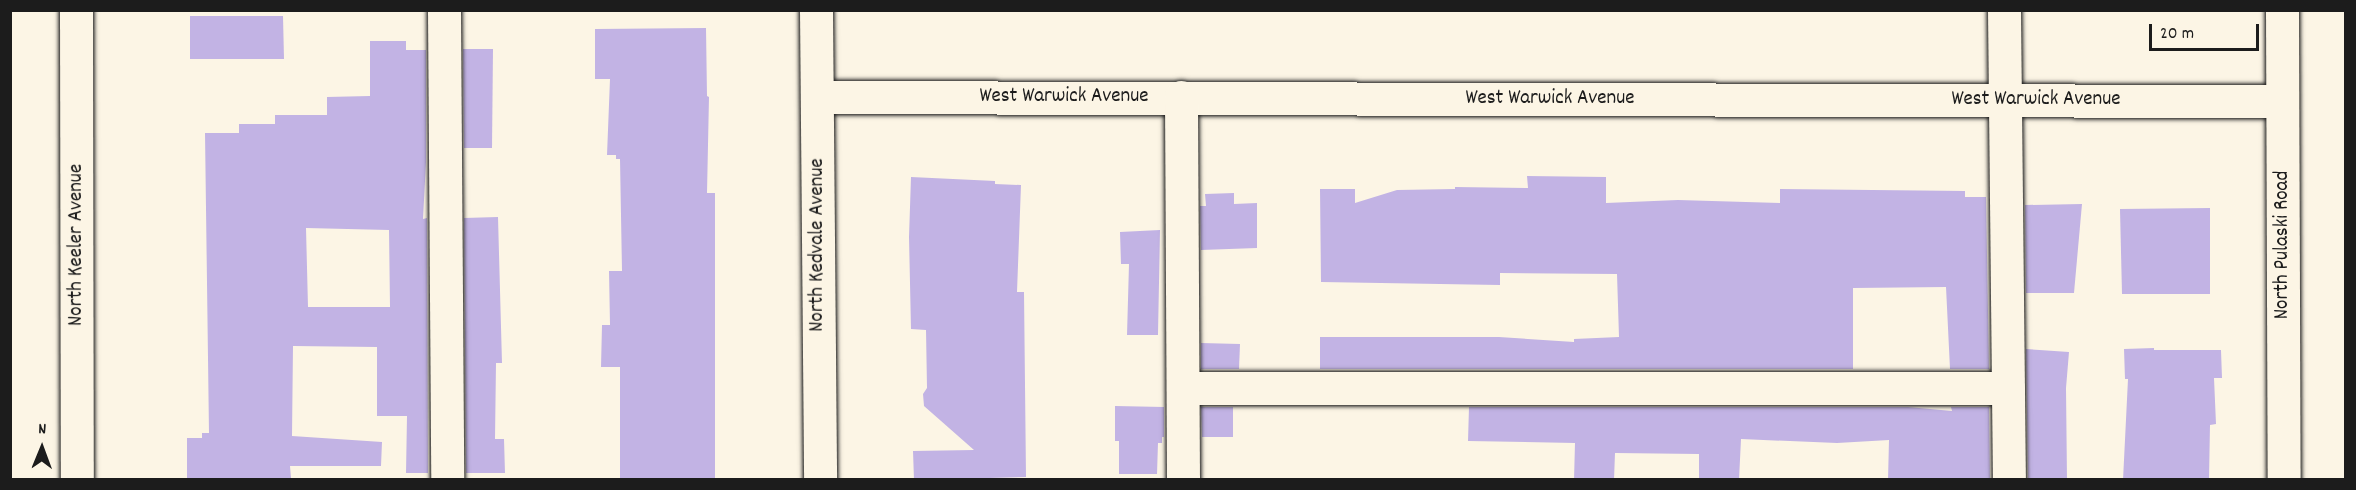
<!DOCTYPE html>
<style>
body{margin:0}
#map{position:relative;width:2356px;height:490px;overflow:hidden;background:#fcf5e5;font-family:Dekko,sans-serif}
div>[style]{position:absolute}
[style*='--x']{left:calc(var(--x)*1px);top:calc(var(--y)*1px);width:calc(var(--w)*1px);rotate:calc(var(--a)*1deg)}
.building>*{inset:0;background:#c2b3e4}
.roads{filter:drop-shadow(0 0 2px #1c1c1c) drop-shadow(0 0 2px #1c1c1c)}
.minor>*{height:33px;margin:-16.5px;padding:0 16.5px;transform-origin:16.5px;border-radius:16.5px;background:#fcf5e5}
.major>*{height:33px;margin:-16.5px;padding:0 16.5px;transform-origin:16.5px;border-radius:16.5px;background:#fcf5e5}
span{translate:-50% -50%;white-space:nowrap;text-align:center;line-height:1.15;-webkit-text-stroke:6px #fcf5e5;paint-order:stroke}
.street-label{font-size:21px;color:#1c1c1c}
.frame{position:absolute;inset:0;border:12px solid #1c1c1c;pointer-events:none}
.north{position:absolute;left:12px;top:418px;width:60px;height:60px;-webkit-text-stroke:4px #fcf5e5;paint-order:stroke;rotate:1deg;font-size:16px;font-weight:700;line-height:24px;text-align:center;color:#1c1c1c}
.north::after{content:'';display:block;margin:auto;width:21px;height:27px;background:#1c1c1c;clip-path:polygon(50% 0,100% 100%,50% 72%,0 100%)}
.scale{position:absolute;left:2149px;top:24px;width:110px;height:27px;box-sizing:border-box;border:3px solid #1c1c1c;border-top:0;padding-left:8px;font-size:18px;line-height:21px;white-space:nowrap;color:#1c1c1c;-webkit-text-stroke:4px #fcf5e5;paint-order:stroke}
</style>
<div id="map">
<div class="building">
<div style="clip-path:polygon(190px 16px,283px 16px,284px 59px,190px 59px)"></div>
<div style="clip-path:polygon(706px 28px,707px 96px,709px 97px,707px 193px,715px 193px,715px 478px,620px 480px,620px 367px,601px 367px,602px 325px,610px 325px,609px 271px,622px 271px,620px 159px,616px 159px,616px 155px,607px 155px,610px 79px,595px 79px,595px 29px)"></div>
<div style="clip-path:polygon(evenodd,370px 41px,406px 41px,406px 50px,426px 50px,426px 162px,423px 219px,427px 218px,428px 473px,406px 473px,407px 416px,377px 416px,377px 347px,293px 346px,292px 436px,382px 442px,381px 466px,290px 466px,291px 478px,187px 480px,187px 438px,202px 438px,202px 433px,209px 433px,205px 133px,239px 133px,239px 124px,275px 124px,275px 115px,327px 115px,327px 97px,370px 96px,370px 41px,306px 228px,389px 230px,390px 307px,308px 307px,306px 228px)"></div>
<div style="clip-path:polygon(463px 49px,493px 49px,492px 148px,464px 148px)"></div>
<div style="clip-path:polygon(1527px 176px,1606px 177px,1606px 203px,1678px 200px,1780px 203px,1780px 189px,1965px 191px,1965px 197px,1986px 197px,1989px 369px,1950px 369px,1946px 287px,1853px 288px,1853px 369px,1320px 369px,1320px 337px,1499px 337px,1574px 342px,1574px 339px,1619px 337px,1617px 274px,1500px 273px,1500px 285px,1321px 282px,1320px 189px,1355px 189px,1355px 203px,1397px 190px,1455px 189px,1455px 187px,1528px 188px)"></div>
<div style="clip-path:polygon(911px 177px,995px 181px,995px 184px,1021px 185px,1017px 292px,1024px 292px,1026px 477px,914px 480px,913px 451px,974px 450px,924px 406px,923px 394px,927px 388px,926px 330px,911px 329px,909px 237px)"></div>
<div style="clip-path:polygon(1234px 193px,1234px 204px,1257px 203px,1257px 248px,1201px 250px,1200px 206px,1206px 206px,1205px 194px)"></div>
<div style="clip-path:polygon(2082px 204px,2074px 293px,2026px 293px,2025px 205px)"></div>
<div style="clip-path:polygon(2210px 208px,2210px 294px,2122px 294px,2120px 209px)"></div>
<div style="clip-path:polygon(498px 217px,502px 363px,496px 363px,495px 439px,504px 439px,505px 473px,466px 473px,464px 218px)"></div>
<div style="clip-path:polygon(1160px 230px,1158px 335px,1127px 335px,1129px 264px,1121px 264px,1120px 232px)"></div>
<div style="clip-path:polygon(1201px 343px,1240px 344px,1239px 369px,1201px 369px)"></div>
<div style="clip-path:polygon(2154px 348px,2154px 350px,2221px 350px,2222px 378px,2214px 378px,2216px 424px,2210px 425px,2209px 480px,2123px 480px,2128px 379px,2125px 379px,2124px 349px)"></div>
<div style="clip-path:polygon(2026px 349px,2069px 352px,2066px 388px,2067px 480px,2028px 480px)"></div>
<div style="clip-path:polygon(1115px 406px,1164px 407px,1164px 437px,1162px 437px,1162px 443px,1158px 443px,1157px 474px,1119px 474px,1119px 441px,1115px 441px)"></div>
<div style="clip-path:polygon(1201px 407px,1233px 407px,1233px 437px,1202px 437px)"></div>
<div style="clip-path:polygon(1469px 407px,1908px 407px,1952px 411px,1951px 407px,1989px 407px,1990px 480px,1888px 480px,1889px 440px,1837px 443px,1741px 439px,1739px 480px,1699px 480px,1699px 454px,1615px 453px,1614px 480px,1574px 480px,1575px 443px,1468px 441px)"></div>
</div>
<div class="roads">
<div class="minor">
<div style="--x:76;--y:10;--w:470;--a:89.9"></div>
<div style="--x:444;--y:10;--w:470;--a:89.6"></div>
<div style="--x:816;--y:10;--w:470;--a:89.5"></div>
<div style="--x:2004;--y:10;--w:470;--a:89.4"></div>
<div style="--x:817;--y:97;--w:1465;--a:0.16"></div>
<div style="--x:1181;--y:97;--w:383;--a:89.7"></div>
<div style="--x:1183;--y:388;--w:825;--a:0"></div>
</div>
<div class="major">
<div style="--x:2282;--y:10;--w:470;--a:89.8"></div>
</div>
</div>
<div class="street-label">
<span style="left:1064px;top:97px">West Warwick Avenue</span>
<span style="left:1550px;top:99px">West Warwick Avenue</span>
<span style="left:2036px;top:100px">West Warwick Avenue</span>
<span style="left:77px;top:245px;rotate:-90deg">North Keeler Avenue</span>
<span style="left:818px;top:245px;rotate:-90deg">North Kedvale Avenue</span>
<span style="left:2283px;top:245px;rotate:-90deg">North Pulaski Road</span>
</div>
<div class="frame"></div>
<div class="north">N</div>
<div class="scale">20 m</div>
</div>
